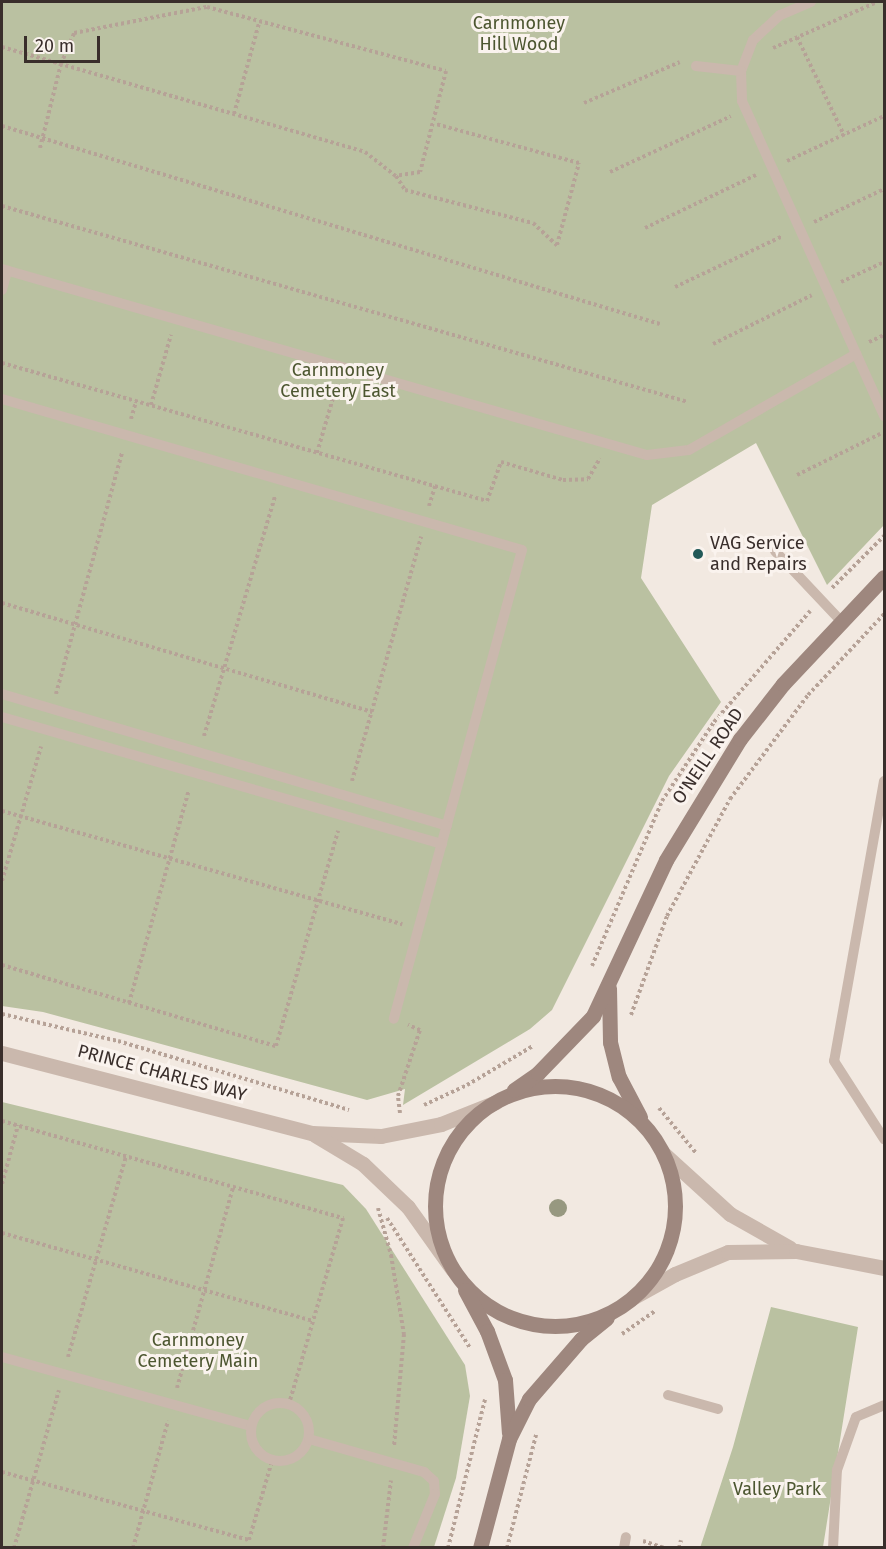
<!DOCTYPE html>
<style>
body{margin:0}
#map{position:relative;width:886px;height:1549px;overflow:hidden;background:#f2e9e1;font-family:"Fira Sans",sans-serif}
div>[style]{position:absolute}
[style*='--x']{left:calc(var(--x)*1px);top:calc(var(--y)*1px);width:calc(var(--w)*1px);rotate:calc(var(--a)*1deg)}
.green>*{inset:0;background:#bac1a1}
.path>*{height:4px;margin-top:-2px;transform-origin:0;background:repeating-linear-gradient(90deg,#b6a297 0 3px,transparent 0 6px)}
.service>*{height:10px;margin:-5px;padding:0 5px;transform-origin:5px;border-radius:5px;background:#cab8ad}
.service>.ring{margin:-5px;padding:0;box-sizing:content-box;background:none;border:10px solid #cab8ad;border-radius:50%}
.tertiary>*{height:15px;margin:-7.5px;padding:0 7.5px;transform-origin:7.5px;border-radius:7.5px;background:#cab8ad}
.secondary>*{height:15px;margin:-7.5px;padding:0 7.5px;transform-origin:7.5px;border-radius:7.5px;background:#9e877e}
.secondary>.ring{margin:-7.5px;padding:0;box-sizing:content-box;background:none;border:15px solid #9e877e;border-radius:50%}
.trees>*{width:18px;height:18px;margin:-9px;border-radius:50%;background:#979880}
.dots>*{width:16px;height:16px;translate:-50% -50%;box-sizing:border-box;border:3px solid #faf3ee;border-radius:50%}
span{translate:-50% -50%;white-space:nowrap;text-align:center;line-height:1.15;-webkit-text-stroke:6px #faf3ee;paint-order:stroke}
.park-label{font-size:18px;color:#4c5630}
.poi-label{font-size:18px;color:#392e2b}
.left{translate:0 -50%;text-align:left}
.street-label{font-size:18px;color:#392e2b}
.frame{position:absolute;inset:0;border:3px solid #392e2b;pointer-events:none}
.scale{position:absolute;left:24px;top:36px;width:76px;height:27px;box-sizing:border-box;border:3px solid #392e2b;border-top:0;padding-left:8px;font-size:18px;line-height:21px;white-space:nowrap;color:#392e2b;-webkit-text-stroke:4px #faf3ee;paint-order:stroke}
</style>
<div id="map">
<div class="green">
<div style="clip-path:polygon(2px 2px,884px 2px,884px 525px,827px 585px,756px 443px,652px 505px,641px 578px,721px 702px,669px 776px,552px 1010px,530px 1029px,403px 1105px,405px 1089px,367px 1100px,43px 1012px,2px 1006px)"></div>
<div style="clip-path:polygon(2px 1102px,343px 1185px,366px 1209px,465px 1365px,470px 1396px,456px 1478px,434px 1547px,2px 1548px)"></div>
<div style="clip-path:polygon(771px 1307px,858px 1327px,823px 1547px,700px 1548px,733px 1447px)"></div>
</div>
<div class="path">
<div style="--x:797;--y:37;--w:109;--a:64.4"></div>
<div style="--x:2;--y:47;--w:378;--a:16.1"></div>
<div style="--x:365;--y:152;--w:39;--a:38"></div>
<div style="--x:396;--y:176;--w:17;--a:57"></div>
<div style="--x:405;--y:190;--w:132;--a:14.5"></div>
<div style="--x:533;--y:223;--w:33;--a:43"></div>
<div style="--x:557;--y:245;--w:85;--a:-75"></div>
<div style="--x:579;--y:163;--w:149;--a:-164.8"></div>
<div style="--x:773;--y:48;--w:114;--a:-23.9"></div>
<div style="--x:584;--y:103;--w:104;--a:-23.1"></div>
<div style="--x:234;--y:114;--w:94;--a:-74.6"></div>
<div style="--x:2;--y:126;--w:687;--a:16.75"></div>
<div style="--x:40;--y:148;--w:87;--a:-76"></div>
<div style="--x:61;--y:64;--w:34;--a:-67"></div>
<div style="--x:74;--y:33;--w:136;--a:-11.1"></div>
<div style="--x:207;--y:7;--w:247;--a:15"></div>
<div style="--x:446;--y:71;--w:104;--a:104.4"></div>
<div style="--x:420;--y:172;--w:24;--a:171"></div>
<div style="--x:787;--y:161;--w:107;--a:-24.9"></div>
<div style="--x:610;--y:172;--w:133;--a:-24.8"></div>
<div style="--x:2;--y:206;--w:713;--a:15.95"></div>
<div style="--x:814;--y:222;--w:77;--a:-25.2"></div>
<div style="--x:645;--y:228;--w:123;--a:-25.5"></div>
<div style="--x:841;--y:282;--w:47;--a:-24.9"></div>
<div style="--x:675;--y:287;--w:119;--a:-25.3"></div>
<div style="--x:869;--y:342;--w:17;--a:-25"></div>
<div style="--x:713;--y:344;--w:110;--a:-26.3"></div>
<div style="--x:2;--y:363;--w:504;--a:15.88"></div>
<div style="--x:487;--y:501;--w:41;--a:-70.3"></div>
<div style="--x:501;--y:462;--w:65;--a:16.2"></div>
<div style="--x:563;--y:480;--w:25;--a:-2"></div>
<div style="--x:588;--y:479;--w:24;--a:-60"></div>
<div style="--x:151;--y:405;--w:73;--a:-74.1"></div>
<div style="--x:131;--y:419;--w:19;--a:-74"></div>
<div style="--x:317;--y:453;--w:72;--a:-73.8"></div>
<div style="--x:797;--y:475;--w:93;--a:-26.3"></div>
<div style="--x:429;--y:506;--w:21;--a:-73"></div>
<div style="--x:832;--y:588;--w:74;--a:-45"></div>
<div style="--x:2;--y:603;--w:386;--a:16.4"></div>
<div style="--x:56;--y:694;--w:251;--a:-74.7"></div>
<div style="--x:204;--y:736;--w:250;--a:-73.5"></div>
<div style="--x:352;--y:781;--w:254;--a:-74.2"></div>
<div style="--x:2;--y:811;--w:416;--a:15.8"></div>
<div style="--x:2;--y:881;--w:140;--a:-73.8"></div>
<div style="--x:2;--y:965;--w:286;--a:16.5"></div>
<div style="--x:276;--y:1046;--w:224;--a:-73.9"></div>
<div style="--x:592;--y:966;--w:179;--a:-67"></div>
<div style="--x:662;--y:801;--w:95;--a:-56.6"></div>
<div style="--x:714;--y:722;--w:147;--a:-49.1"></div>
<div style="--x:129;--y:1003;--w:221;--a:-74.3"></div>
<div style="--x:2;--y:1014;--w:119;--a:13.1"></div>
<div style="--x:118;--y:1041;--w:241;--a:16.6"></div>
<div style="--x:631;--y:1015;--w:105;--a:-70"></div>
<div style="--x:667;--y:916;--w:133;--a:-61.7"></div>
<div style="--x:730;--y:799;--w:130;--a:-53.1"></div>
<div style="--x:808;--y:695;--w:111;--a:-46.8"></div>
<div style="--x:424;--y:1105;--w:47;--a:-24.9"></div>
<div style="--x:467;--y:1085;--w:77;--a:-30.6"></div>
<div style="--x:659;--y:1108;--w:58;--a:50.6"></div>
<div style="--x:400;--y:1113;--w:17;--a:-97"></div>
<div style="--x:398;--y:1096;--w:70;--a:-71.6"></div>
<div style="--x:420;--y:1030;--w:13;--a:-157"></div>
<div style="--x:2;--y:1121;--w:355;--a:15.9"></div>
<div style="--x:343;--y:1218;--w:194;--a:106.2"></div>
<div style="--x:2;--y:1184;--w:61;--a:-74.8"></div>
<div style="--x:378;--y:1208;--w:49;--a:74.5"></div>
<div style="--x:391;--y:1255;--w:80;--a:80.7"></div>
<div style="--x:404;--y:1334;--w:112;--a:95.1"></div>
<div style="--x:387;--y:1218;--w:154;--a:57.4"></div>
<div style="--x:2;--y:1233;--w:323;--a:15.8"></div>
<div style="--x:622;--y:1334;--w:40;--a:-34.9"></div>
<div style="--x:68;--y:1357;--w:209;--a:-73.9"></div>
<div style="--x:177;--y:1388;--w:209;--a:-74.4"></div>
<div style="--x:2;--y:1472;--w:256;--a:15.4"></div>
<div style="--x:249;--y:1540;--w:82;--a:-73.8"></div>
<div style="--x:643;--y:1541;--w:23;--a:18"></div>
<div style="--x:14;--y:1548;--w:164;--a:-74.1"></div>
<div style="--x:133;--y:1548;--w:132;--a:-74.6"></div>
<div style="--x:383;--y:1548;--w:68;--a:-83.3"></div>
<div style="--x:448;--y:1548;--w:153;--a:-76"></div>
<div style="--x:507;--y:1548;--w:117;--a:-75.6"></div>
<div style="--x:679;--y:1548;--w:8;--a:-76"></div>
</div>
<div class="service">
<div style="--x:811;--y:2;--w:34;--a:157"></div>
<div style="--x:780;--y:15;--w:37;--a:137"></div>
<div style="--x:753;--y:40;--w:33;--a:111"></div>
<div style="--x:741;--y:71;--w:30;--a:88"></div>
<div style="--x:742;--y:101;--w:346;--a:65.7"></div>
<div style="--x:696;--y:66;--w:45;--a:6.3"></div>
<div style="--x:2;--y:269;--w:671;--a:16.09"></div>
<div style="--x:647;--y:455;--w:42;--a:-6.8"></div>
<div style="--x:689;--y:450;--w:193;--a:-29.9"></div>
<div style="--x:2;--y:290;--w:20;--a:-75"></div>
<div style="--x:2;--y:399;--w:541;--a:16.19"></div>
<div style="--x:522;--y:550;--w:486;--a:105.3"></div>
<div style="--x:775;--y:551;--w:96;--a:46.7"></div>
<div style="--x:2;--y:694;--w:464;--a:16.5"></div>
<div style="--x:2;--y:717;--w:458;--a:16.1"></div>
<div style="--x:884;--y:781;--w:284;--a:100.1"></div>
<div style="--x:834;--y:1061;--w:93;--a:57.3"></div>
<div style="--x:2;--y:1357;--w:258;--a:15.5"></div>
<div style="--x:668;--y:1395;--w:52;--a:15.6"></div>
<div class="ring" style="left:251px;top:1403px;width:48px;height:48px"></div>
<div style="--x:309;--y:1439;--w:120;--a:16"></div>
<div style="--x:424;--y:1472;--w:13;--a:42"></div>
<div style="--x:434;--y:1481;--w:13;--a:86"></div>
<div style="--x:435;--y:1494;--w:58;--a:112.2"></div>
<div style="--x:624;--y:1548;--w:11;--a:-80"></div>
<div style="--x:833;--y:1548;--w:78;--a:-87.1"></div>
<div style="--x:837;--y:1470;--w:56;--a:-70.3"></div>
<div style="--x:856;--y:1417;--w:30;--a:-23"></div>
</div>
<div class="tertiary">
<div style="--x:2;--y:1053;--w:320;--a:14.5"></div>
<div style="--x:312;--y:1133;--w:69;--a:2.5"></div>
<div style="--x:381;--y:1136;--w:61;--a:-11.3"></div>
<div style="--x:441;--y:1124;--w:59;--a:-21.8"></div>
<div style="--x:315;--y:1135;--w:56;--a:31.1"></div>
<div style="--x:363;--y:1164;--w:62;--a:43.7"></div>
<div style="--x:408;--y:1207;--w:77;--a:54.5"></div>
<div style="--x:664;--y:1154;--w:89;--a:42.3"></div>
<div style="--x:730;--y:1214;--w:69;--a:29.5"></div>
<div style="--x:632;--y:1298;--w:49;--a:-29.2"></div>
<div style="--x:675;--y:1274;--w:57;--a:-22.5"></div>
<div style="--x:728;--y:1252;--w:68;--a:-0.8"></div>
<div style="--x:796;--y:1251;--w:90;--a:10.9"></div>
</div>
<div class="secondary">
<div style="--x:609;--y:988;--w:54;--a:88.9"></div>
<div style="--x:610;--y:1042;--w:36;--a:76"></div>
<div style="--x:619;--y:1077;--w:45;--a:62.3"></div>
<div class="ring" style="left:435px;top:1086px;width:225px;height:225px"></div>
<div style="--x:514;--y:1090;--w:29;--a:-35"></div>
<div style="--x:538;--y:1073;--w:79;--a:-46"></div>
<div style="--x:593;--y:1016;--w:172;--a:-64.9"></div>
<div style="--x:666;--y:860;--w:142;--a:-58.6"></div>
<div style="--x:740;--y:739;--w:70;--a:-52"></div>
<div style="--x:783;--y:684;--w:147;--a:-46.7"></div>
<div style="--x:465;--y:1290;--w:47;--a:61.8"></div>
<div style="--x:487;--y:1331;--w:52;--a:69.8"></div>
<div style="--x:505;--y:1380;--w:53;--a:85.7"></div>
<div style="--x:480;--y:1548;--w:113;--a:-75.1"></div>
<div style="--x:509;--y:1439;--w:45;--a:-63.4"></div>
<div style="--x:529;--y:1399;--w:79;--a:-49.1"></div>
<div style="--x:581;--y:1339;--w:33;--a:-39"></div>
</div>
<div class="trees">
<div style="left:558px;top:1208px"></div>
</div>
<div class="dots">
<div style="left:698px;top:554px;background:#225958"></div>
</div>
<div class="park-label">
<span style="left:519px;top:34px">Carnmoney<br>Hill Wood</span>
<span style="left:338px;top:381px">Carnmoney<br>Cemetery East</span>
<span style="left:198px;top:1351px">Carnmoney<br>Cemetery Main</span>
<span style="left:777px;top:1489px">Valley Park</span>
</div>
<div class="poi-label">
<span class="left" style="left:710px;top:554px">VAG Service<br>and Repairs</span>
</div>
<div class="street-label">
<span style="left:708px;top:756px;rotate:-56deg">O'NEILL ROAD</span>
<span style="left:162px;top:1073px;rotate:15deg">PRINCE CHARLES WAY</span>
</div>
<div class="frame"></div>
<div class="scale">20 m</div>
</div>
